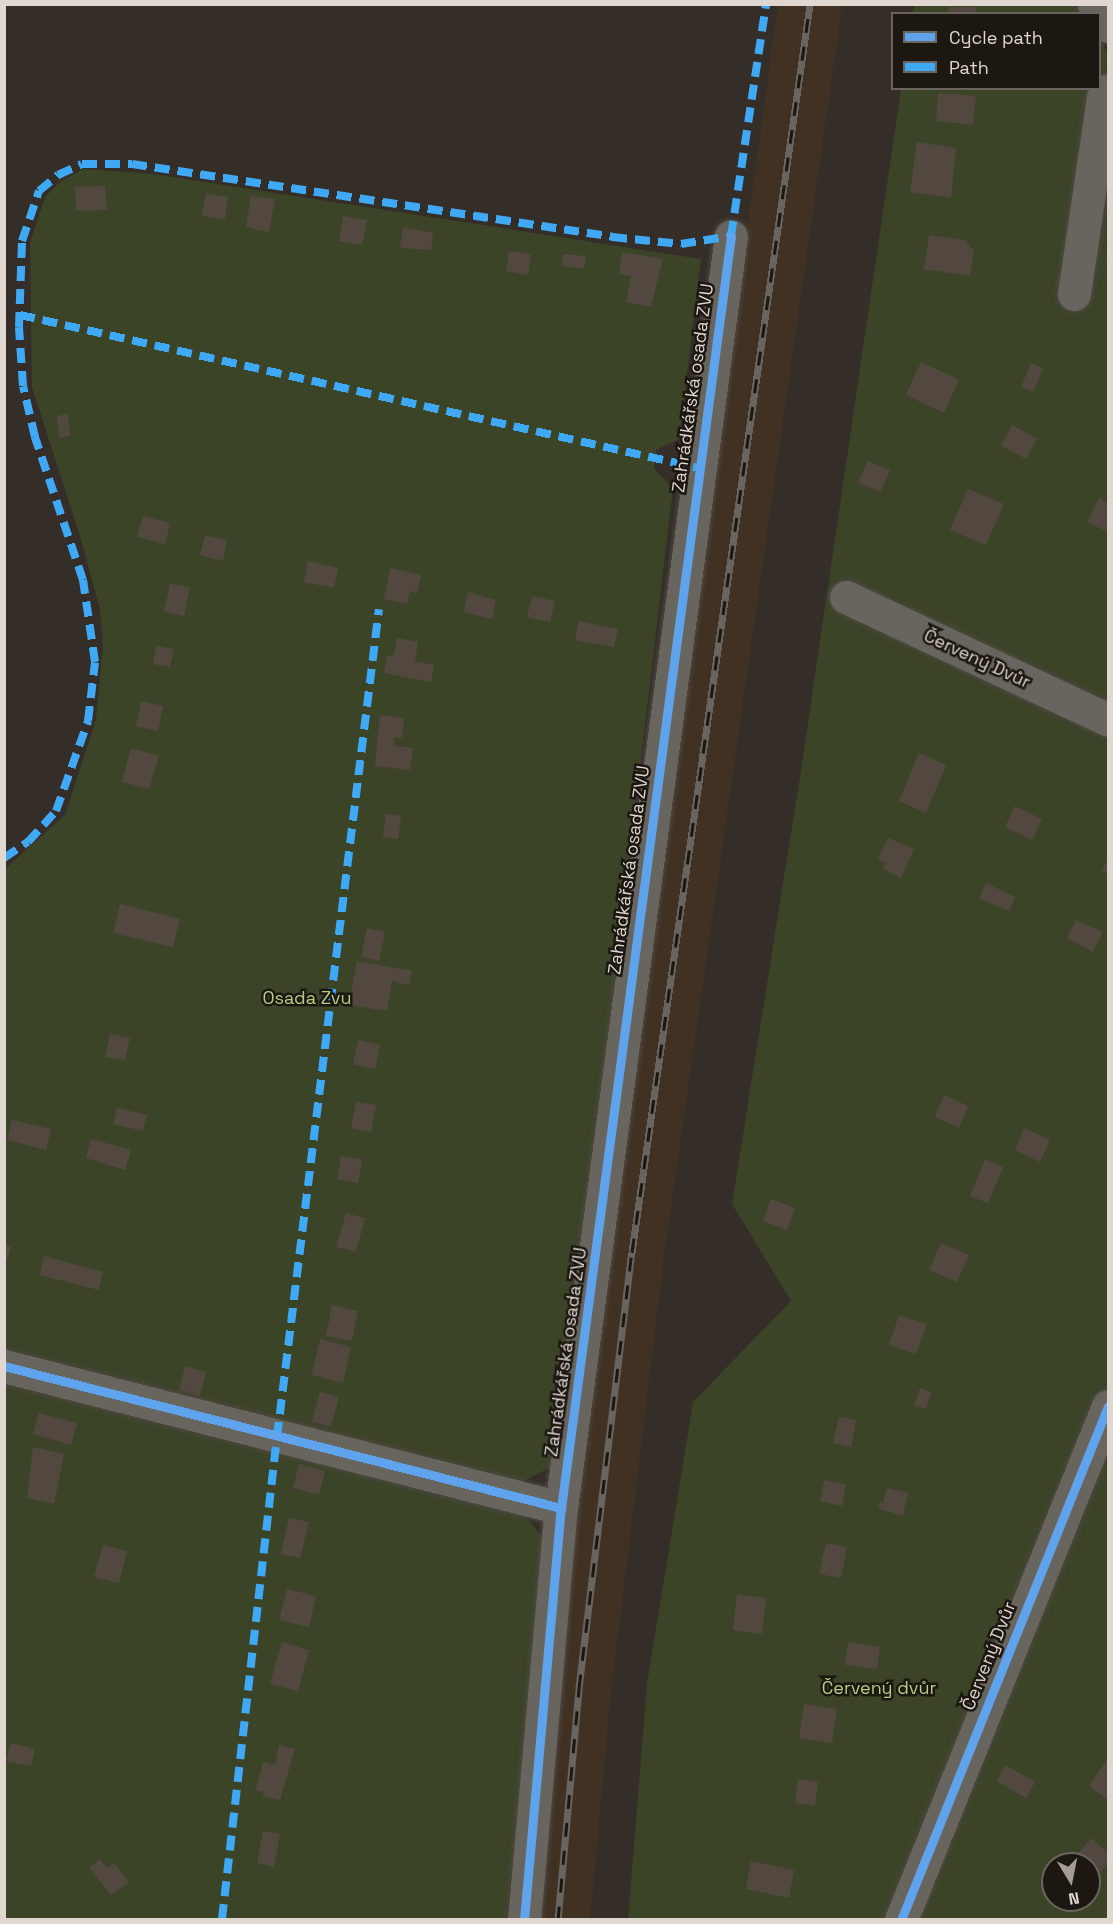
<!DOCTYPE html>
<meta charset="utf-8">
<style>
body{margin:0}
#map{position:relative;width:1113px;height:1924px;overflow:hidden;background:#352e28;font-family:"Space Grotesk",sans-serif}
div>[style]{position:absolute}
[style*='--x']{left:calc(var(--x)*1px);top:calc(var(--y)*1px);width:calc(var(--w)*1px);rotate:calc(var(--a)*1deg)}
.built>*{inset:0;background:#413123}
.green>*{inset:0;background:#3c4428}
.building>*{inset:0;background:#524840}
.roads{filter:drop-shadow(0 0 2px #4f4944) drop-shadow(0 0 2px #4f4944)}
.minor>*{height:33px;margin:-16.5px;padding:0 16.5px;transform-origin:16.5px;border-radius:16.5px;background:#68645e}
.rail>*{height:7px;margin-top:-3.5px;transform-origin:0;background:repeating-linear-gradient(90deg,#1d1712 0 14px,#68645f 0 28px);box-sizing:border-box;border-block:2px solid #68645f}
.quiet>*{height:8px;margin-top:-4px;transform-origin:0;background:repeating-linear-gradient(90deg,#3fa9f5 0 15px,transparent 0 23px)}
.cycleway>*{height:9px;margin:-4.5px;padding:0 4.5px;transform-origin:4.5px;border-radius:4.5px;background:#60a3ed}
span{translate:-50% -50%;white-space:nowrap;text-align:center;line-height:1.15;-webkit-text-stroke:5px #1d1712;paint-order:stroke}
.street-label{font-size:18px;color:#dfd7d0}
.park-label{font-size:18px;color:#b5cd86}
.frame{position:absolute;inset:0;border:6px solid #dfd7d0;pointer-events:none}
.legend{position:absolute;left:891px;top:12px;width:210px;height:78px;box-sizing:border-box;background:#1d1712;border:2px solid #6b645e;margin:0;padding:8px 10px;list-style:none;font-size:18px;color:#dfd7d0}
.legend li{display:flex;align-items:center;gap:12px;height:30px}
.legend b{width:30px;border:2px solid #6b645e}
.north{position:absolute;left:1041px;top:1852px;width:60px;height:60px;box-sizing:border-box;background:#1d1712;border:2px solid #6b645e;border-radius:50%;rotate:170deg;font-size:16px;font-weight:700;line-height:24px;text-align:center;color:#dfd7d0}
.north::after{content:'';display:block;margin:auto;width:21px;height:27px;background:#a49c95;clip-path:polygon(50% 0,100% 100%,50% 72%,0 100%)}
</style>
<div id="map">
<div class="built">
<div style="clip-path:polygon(778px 5px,842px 5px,664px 1256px,611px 1692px,590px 1919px,526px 1920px,547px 1685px)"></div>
</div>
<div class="green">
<div style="clip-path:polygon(915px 4px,1076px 5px,1082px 13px,913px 14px)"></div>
<div style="clip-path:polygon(evenodd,1100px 39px,1108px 53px,1108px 1919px,628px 1920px,647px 1684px,693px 1402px,791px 1301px,732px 1204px,802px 764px,901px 89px,1100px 88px,1100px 39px,1053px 1864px,1089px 1864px,1089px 1900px,1053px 1900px,1053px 1864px)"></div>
<div style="clip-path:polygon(83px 169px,153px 174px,701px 259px,679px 439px,656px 450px,654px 468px,673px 489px,557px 1464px,522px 1482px,518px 1508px,548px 1544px,506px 1919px,5px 1919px,4px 870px,65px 815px,96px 720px,103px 644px,100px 609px,80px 536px,32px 387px,30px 243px,45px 197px,61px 181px)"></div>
</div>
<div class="building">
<div style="clip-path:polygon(948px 7px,976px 7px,976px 14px,948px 14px)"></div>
<div style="clip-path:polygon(938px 93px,976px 96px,973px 125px,936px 121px)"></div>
<div style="clip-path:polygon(917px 142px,956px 148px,951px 198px,910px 192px)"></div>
<div style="clip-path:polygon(105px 186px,107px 210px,76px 211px,75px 187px)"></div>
<div style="clip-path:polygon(206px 193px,228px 197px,225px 219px,202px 216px)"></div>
<div style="clip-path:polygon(251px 196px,275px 199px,269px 232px,246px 227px)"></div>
<div style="clip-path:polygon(343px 216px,367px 220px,362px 245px,339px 241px)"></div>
<div style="clip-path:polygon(403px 227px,433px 233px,431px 250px,400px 248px)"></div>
<div style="clip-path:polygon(929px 235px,964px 240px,974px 251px,970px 276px,924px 269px)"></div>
<div style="clip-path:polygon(509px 251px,531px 254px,528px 275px,506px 271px)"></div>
<div style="clip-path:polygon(622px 252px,663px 259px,651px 307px,626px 302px,631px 276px,619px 274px)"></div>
<div style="clip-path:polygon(563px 254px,586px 256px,584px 269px,561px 266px)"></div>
<div style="clip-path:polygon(921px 362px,959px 380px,944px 413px,906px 395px)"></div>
<div style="clip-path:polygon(1031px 363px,1043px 368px,1033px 392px,1021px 387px)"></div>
<div style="clip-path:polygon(68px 414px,70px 436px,59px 438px,57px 416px)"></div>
<div style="clip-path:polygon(1012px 425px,1037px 439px,1026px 459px,1001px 446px)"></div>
<div style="clip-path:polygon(868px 461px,890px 470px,880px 492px,858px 482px)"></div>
<div style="clip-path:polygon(968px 489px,1004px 504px,986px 545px,950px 530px)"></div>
<div style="clip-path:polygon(1099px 498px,1108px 503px,1108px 532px,1087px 522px)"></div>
<div style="clip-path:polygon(143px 516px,170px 523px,165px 544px,137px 537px)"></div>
<div style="clip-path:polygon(205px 535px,227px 540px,223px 561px,200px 555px)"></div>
<div style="clip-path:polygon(308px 561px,338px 568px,334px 588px,304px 582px)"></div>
<div style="clip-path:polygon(390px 568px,421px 575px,417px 593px,410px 591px,407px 604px,384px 599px)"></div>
<div style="clip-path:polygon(170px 584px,190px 587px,184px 616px,164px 611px)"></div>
<div style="clip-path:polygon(468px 592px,496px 600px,492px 619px,464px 612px)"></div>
<div style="clip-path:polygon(532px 596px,555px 601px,550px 622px,527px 617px)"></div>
<div style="clip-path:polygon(579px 621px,618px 629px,614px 647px,575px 640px)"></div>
<div style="clip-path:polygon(397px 638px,418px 642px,415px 661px,434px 665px,431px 682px,384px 673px,387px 656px,394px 655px)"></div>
<div style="clip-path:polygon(156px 646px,174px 649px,170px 667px,153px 664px)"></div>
<div style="clip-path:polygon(141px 701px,163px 706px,158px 731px,136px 726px)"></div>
<div style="clip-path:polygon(380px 715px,404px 718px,402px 738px,394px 738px,394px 746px,413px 748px,410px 770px,375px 766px)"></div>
<div style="clip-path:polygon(131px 748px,159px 756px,149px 789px,122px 782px)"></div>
<div style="clip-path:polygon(919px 753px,946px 765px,926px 813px,899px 801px)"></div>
<div style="clip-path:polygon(1015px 806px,1042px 819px,1032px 840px,1005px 827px)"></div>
<div style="clip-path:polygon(386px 814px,401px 816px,398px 839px,383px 837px)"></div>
<div style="clip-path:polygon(888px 838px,914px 849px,901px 878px,883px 869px,886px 863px,878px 859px)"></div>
<div style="clip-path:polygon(1108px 858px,1108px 874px,1102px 871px)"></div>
<div style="clip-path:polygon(986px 883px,1015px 897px,1009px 911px,979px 898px)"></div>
<div style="clip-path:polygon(120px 904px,180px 919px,173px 947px,113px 933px)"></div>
<div style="clip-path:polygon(1076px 920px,1103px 932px,1093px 952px,1067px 938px)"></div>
<div style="clip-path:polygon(367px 928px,385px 932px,379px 961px,361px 957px)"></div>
<div style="clip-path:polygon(357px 961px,412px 971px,409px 985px,392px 981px,387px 1011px,349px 1005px)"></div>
<div style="clip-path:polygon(110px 1034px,130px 1038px,125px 1060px,105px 1057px)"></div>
<div style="clip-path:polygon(358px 1040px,380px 1045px,375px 1069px,353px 1064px)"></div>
<div style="clip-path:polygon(944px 1095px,968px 1106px,959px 1128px,935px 1117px)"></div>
<div style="clip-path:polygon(356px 1102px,376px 1105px,371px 1132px,351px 1128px)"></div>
<div style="clip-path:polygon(117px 1108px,147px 1115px,143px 1131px,113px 1124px)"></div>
<div style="clip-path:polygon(12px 1120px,51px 1129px,46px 1150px,7px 1140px)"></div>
<div style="clip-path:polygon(1024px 1128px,1050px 1140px,1040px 1162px,1015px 1150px)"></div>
<div style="clip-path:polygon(91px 1139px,131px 1150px,125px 1170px,86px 1158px)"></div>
<div style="clip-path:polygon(341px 1156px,362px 1159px,358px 1183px,337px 1179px)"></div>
<div style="clip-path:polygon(985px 1159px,1003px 1167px,988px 1203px,970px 1196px)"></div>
<div style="clip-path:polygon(771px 1199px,795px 1208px,787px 1230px,763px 1221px)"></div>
<div style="clip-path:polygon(346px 1213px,365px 1218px,356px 1252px,336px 1247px)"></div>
<div style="clip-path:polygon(941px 1243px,969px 1255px,957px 1282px,929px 1270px)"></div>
<div style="clip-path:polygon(4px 1245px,11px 1246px,6px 1264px,4px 1264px)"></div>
<div style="clip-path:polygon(44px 1256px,103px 1272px,99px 1290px,40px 1275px)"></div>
<div style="clip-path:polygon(332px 1305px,358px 1311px,352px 1341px,326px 1336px)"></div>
<div style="clip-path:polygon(899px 1315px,927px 1324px,916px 1354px,889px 1345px)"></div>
<div style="clip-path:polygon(320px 1339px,351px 1347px,343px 1383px,312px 1375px)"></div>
<div style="clip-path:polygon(185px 1366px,206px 1372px,200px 1396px,179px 1390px)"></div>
<div style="clip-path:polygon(920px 1388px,931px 1392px,926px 1409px,914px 1405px)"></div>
<div style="clip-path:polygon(320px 1392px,339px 1397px,331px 1427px,312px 1422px)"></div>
<div style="clip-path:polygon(39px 1413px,77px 1423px,71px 1445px,33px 1434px)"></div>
<div style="clip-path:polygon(839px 1417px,856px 1420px,851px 1447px,833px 1443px)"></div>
<div style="clip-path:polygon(33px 1447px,64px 1454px,54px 1504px,27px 1498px)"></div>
<div style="clip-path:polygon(299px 1464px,325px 1471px,319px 1495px,293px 1488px)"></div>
<div style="clip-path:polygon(824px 1480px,846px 1484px,842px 1506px,820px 1501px)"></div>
<div style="clip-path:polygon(887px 1488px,908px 1493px,903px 1516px,880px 1509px,878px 1503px,883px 1503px)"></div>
<div style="clip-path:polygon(289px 1518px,309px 1522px,300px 1558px,281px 1554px)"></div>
<div style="clip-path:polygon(826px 1543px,847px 1547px,841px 1578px,819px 1574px)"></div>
<div style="clip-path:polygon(103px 1545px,127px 1551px,119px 1583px,94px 1577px)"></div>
<div style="clip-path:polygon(287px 1589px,316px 1596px,309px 1627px,279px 1620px)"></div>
<div style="clip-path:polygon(737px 1594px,766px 1598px,762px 1634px,733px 1630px)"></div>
<div style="clip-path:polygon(282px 1642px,309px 1650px,298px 1691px,270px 1684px)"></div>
<div style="clip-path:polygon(848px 1642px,880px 1647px,877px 1669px,845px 1665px)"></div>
<div style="clip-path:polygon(804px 1704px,837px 1709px,832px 1743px,799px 1738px)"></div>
<div style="clip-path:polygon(11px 1743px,35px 1749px,31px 1766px,6px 1761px)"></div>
<div style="clip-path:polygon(279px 1745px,295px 1749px,280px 1800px,262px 1796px,264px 1792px,256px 1790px,263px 1762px,275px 1765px)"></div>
<div style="clip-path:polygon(1108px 1758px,1108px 1800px,1089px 1786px)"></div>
<div style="clip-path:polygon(1005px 1765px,1035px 1782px,1026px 1798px,997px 1781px)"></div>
<div style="clip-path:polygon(798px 1779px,818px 1782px,815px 1806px,795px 1803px)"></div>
<div style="clip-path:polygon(263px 1831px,280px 1834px,274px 1867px,257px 1863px)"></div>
<div style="clip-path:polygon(1091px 1838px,1108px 1853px,1108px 1863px,1097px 1876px,1089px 1864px,1075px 1857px)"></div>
<div style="clip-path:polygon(100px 1859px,107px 1868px,114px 1863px,129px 1882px,111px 1895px,89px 1868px)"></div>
<div style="clip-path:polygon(751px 1861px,794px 1870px,789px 1898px,746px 1889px)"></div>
</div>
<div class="roads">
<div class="minor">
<div style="--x:1094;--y:4;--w:26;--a:58"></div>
<div style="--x:1074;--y:294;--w:198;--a:-81.6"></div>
<div style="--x:1103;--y:98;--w:9;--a:-58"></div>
<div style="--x:846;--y:597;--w:289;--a:25.1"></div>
<div style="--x:4;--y:1366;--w:575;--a:14.3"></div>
<div style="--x:524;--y:1920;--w:414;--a:-84.9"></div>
<div style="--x:561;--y:1508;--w:1283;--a:-82.39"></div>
<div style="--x:901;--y:1920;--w:554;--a:-68.06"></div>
</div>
</div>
<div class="rail">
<div style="--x:558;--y:1920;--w:233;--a:-84.8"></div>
<div style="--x:579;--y:1688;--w:439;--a:-83.1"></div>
<div style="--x:632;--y:1252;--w:1261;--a:-81.88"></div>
</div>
<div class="quiet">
<div style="--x:20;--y:315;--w:696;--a:12.7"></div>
<div style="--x:4;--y:858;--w:29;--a:-34"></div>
<div style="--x:28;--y:842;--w:42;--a:-47.9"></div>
<div style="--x:56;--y:811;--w:96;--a:-70.4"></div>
<div style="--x:88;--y:721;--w:59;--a:-83.2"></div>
<div style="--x:95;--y:662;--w:83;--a:-98.3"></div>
<div style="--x:83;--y:580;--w:151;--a:-108.6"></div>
<div style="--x:35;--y:437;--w:52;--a:-103.2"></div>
<div style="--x:23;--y:386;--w:59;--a:-93.9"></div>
<div style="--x:19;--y:327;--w:86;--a:-88"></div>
<div style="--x:22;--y:241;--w:53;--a:-71.2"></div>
<div style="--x:39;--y:191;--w:25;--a:-40"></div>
<div style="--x:58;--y:175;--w:26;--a:-25"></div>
<div style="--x:82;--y:164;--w:50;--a:0"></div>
<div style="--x:132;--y:164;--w:486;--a:8.6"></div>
<div style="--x:612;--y:237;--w:69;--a:5.8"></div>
<div style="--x:681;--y:244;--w:51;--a:-9.1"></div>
<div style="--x:731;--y:236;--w:235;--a:-81.4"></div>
<div style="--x:222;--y:1919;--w:485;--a:-83.5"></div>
<div style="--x:277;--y:1437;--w:834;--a:-82.98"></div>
</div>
<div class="cycleway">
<div style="--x:4;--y:1366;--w:575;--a:14.3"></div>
<div style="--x:524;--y:1920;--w:414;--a:-84.9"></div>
<div style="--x:561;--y:1508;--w:1283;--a:-82.39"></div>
<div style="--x:901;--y:1920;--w:554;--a:-68.06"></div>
</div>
<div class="street-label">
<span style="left:693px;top:388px;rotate:-82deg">Zahrádkářská osada ZVU</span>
<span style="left:977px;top:659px;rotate:25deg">Červený Dvůr</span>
<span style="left:629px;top:870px;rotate:-82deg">Zahrádkářská osada ZVU</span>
<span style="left:566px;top:1352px;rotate:-82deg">Zahrádkářská osada ZVU</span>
<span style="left:989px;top:1656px;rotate:-68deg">Červený Dvůr</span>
</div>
<div class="park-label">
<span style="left:307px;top:998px">Osada Zvu</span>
<span style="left:879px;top:1688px">Červený dvůr</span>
</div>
<div class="frame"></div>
<ul class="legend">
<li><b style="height:8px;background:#60a3ed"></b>Cycle path</li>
<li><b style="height:8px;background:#3fa9f5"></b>Path</li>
</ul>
<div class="north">N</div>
</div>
